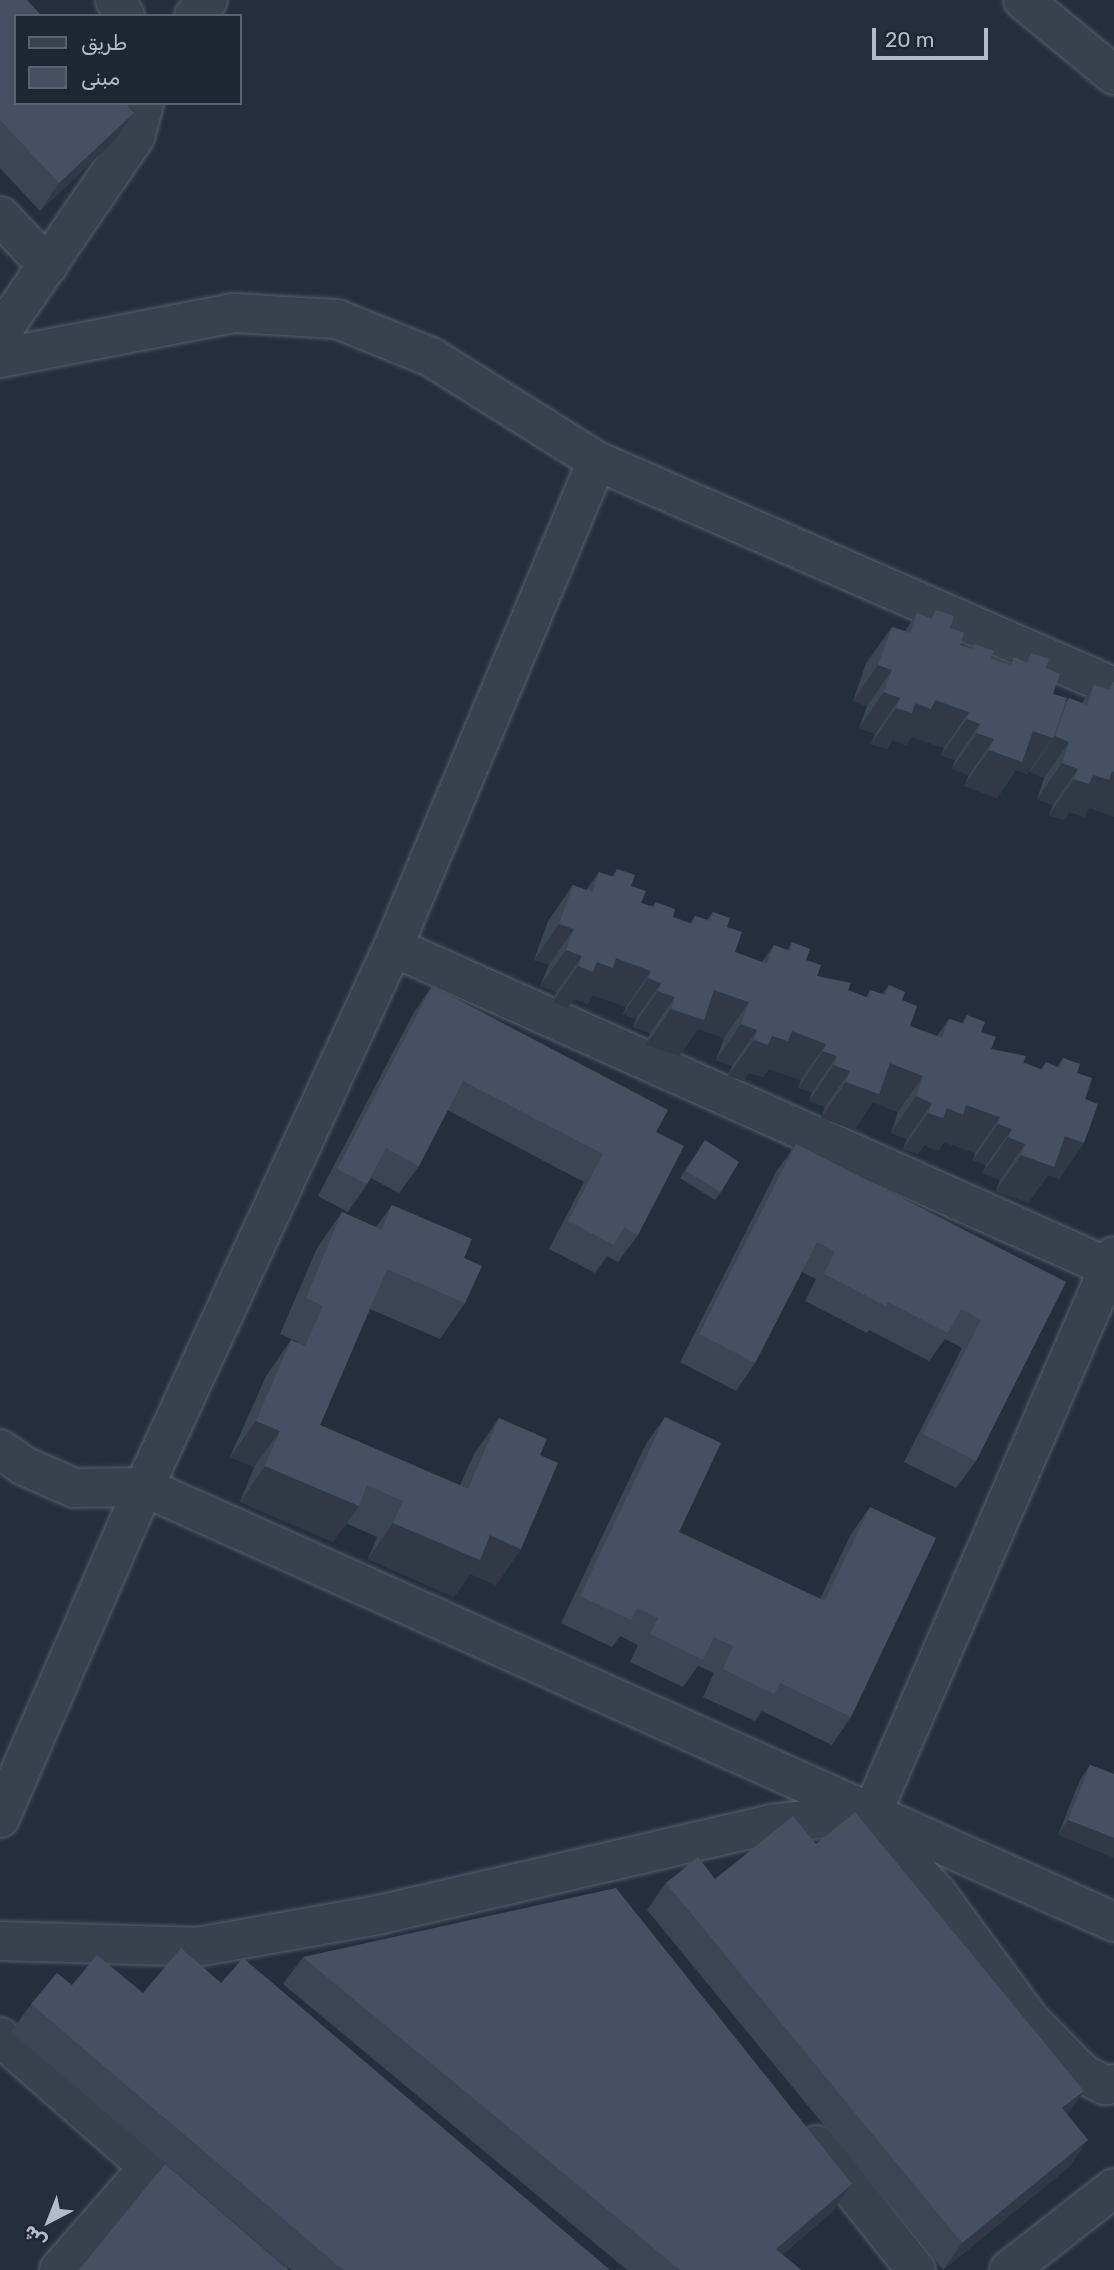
<!DOCTYPE html>
<meta charset="utf-8">
<style>
body{margin:0}
#map{position:relative;width:1114px;height:2270px;overflow:hidden;background:#242f3e;font-family:Rubik,Cairo,sans-serif}
div>[style]{position:absolute}
[style*='--x']{left:calc(var(--x)*1px);top:calc(var(--y)*1px);width:calc(var(--w)*1px);rotate:calc(var(--a)*1deg)}
.roads{filter:drop-shadow(0 0 2px #565f6c) drop-shadow(0 0 2px #565f6c)}
.minor>*{height:38px;margin:-19px;padding:0 19px;transform-origin:19px;border-radius:19px;background:#38414e}
.wall>*{inset:0;background:#3b4654}
.shaded-wall>*{inset:0;background:#303945}
.building>*{inset:0;background:#455162}
span{translate:-50% -50%;white-space:nowrap;text-align:center;line-height:1.15;-webkit-text-stroke:5px #1d2633;paint-order:stroke}
.legend{position:absolute;left:14px;top:14px;width:228px;height:91px;box-sizing:border-box;background:#1d2633;border:2px solid #59626f;margin:0;padding:9px 12px;list-style:none;font-size:21px;color:#b4bcc9}
.legend li{display:flex;align-items:center;gap:14px;height:35px}
.legend b{width:35px;border:2px solid #59626f}
.north{position:absolute;left:14px;top:2186px;width:70px;height:70px;-webkit-text-stroke:5px #1d2633;paint-order:stroke;rotate:222deg;font-size:19px;font-weight:700;line-height:28px;text-align:center;color:#b4bcc9}
.north::after{content:'';display:block;margin:auto;width:24px;height:32px;background:#b4bcc9;clip-path:polygon(50% 0,100% 100%,50% 72%,0 100%)}
.scale{position:absolute;left:872px;top:28px;width:116px;height:32px;box-sizing:border-box;border:4px solid #b4bcc9;border-top:0;padding-left:9px;font-size:21px;line-height:24px;white-space:nowrap;color:#b4bcc9;-webkit-text-stroke:5px #1d2633;paint-order:stroke}
</style>
<div id="map">
<div class="roads">
<div class="minor">
<div style="--x:115;--y:0;--w:19;--a:58"></div>
<div style="--x:1023;--y:0;--w:118;--a:39.5"></div>
<div style="--x:194;--y:16;--w:21;--a:-49"></div>
<div style="--x:0;--y:216;--w:69;--a:46.2"></div>
<div style="--x:0;--y:334;--w:239;--a:-55.6"></div>
<div style="--x:135;--y:137;--w:35;--a:-75"></div>
<div style="--x:0;--y:358;--w:238;--a:-10.9"></div>
<div style="--x:234;--y:313;--w:103;--a:3.3"></div>
<div style="--x:337;--y:319;--w:101;--a:22"></div>
<div style="--x:431;--y:357;--w:196;--a:32.1"></div>
<div style="--x:393;--y:947;--w:790;--a:24.13"></div>
<div style="--x:0;--y:1449;--w:29;--a:35"></div>
<div style="--x:24;--y:1466;--w:55;--a:23.7"></div>
<div style="--x:74;--y:1488;--w:70;--a:-0.8"></div>
<div style="--x:144;--y:1487;--w:1063;--a:24.15"></div>
<div style="--x:872;--y:1813;--w:607;--a:-66.52"></div>
<div style="--x:0;--y:1818;--w:361;--a:-66.5"></div>
<div style="--x:144;--y:1487;--w:595;--a:-65.25"></div>
<div style="--x:393;--y:947;--w:527;--a:-67.23"></div>
<div style="--x:597;--y:461;--w:564;--a:23.61"></div>
<div style="--x:0;--y:1941;--w:197;--a:1.7"></div>
<div style="--x:197;--y:1947;--w:184;--a:-10"></div>
<div style="--x:378;--y:1915;--w:403;--a:-13"></div>
<div style="--x:771;--y:1824;--w:102;--a:-6.2"></div>
<div style="--x:872;--y:1813;--w:25;--a:64"></div>
<div style="--x:883;--y:1836;--w:77;--a:46.6"></div>
<div style="--x:936;--y:1892;--w:159;--a:53.7"></div>
<div style="--x:1030;--y:2020;--w:76;--a:45.5"></div>
<div style="--x:1083;--y:2074;--w:25;--a:27"></div>
<div style="--x:1105;--y:2085;--w:9;--a:-6"></div>
<div style="--x:0;--y:2037;--w:354;--a:41.2"></div>
<div style="--x:817;--y:2145;--w:159;--a:51.6"></div>
<div style="--x:59;--y:2270;--w:137;--a:-48.9"></div>
<div style="--x:1009;--y:2270;--w:133;--a:-38"></div>
</div>
</div>
<div class="wall">
<div style="clip-path:polygon(0 0,114px 141px,40px 211px,0 168px)"></div>
<div style="clip-path:polygon(936px 610px,950px 628px,960px 645px,971px 648px,974px 644px,991px 658px,1009px 665px,1014px 657px,1025px 662px,1031px 653px,1046px 668px,1053px 694px,1065px 703px,1069px 698px,1082px 703px,1094px 685px,1107px 689px,1113px 682px,1089px 808px,1084px 817px,1070px 812px,1064px 820px,1049px 815px,1053px 805px,1037px 799px,1044px 778px,1030px 772px,1031px 769px,1027px 774px,1016px 770px,997px 798px,964px 786px,969px 775px,952px 769px,955px 760px,941px 755px,944px 748px,912px 737px,906px 745px,893px 740px,887px 749px,871px 744px,875px 734px,859px 728px,867px 706px,853px 701px,866px 663px,892px 627px,905px 631px,917px 613px,930px 618px)"></div>
<div style="clip-path:polygon(617px 869px,631px 886px,641px 903px,652px 907px,656px 902px,673px 917px,690px 923px,695px 916px,707px 920px,713px 912px,727px 927px,735px 952px,762px 962px,774px 945px,787px 950px,792px 942px,806px 960px,817px 976px,848px 990px,866px 997px,870px 990px,882px 994px,889px 985px,902px 1000px,910px 1026px,937px 1036px,949px 1019px,962px 1023px,967px 1015px,981px 1032px,991px 1049px,1041px 1069px,1046px 1062px,1057px 1067px,1063px 1058px,1077px 1073px,1085px 1099px,1084px 1143px,1059px 1179px,1048px 1175px,1028px 1203px,996px 1191px,1000px 1180px,983px 1173px,986px 1165px,973px 1160px,975px 1153px,944px 1142px,938px 1151px,924px 1145px,918px 1154px,903px 1149px,907px 1139px,891px 1133px,898px 1112px,873px 1102px,854px 1130px,821px 1118px,825px 1107px,809px 1101px,812px 1092px,798px 1088px,801px 1080px,769px 1069px,763px 1077px,749px 1073px,743px 1081px,728px 1076px,732px 1066px,716px 1060px,724px 1038px,698px 1029px,679px 1056px,646px 1045px,650px 1033px,633px 1027px,636px 1019px,623px 1014px,626px 1007px,593px 995px,588px 1004px,574px 999px,568px 1008px,553px 1002px,556px 992px,540px 986px,549px 965px,534px 960px,548px 921px,573px 885px,586px 890px,599px 872px,612px 877px)"></div>
<div style="clip-path:polygon(432px 986px,656px 1132px,638px 1235px,618px 1262px,607px 1256px,595px 1273px,549px 1249px,584px 1182px,447px 1110px,419px 1166px,399px 1193px,371px 1178px,348px 1212px,318px 1196px,413px 1014px)"></div>
<div style="clip-path:polygon(705px 1140px,721px 1192px,715px 1200px,680px 1178px)"></div>
<div style="clip-path:polygon(796px 1144px,1066px 1282px,976px 1461px,956px 1488px,904px 1462px,962px 1348px,945px 1339px,929px 1361px,869px 1330px,867px 1333px,805px 1301px,816px 1279px,802px 1272px,755px 1363px,736px 1391px,680px 1362px,776px 1172px)"></div>
<div style="clip-path:polygon(392px 1205px,464px 1258px,465px 1303px,440px 1339px,370px 1309px,320px 1425px,460px 1485px,474px 1454px,499px 1418px,540px 1455px,521px 1549px,496px 1585px,470px 1574px,454px 1597px,368px 1559px,377px 1537px,346px 1523px,333px 1542px,240px 1502px,254px 1467px,230px 1457px,266px 1376px,291px 1340px,297px 1343px,298px 1342px,280px 1334px,317px 1248px,342px 1212px,376px 1227px)"></div>
<div style="clip-path:polygon(665px 1417px,679px 1532px,820px 1599px,851px 1534px,870px 1507px,851px 1717px,832px 1745px,762px 1711px,755px 1721px,703px 1697px,714px 1673px,698px 1666px,683px 1687px,630px 1662px,638px 1645px,620px 1636px,612px 1647px,561px 1623px,646px 1444px)"></div>
<div style="clip-path:polygon(1090px 1765px,1114px 1774px,1058px 1835px,1080px 1780px)"></div>
<div style="clip-path:polygon(816px 1844px,1067px 2114px,1088px 2140px,1069px 2167px,943px 2270px,647px 1910px,666px 1883px,715px 1879px)"></div>
<div style="clip-path:polygon(303px 1957px,852px 2184px,832px 2212px,782px 2255px,801px 2270px,627px 2270px,283px 1984px)"></div>
<div style="clip-path:polygon(221px 1983px,610px 2270px,291px 2270px,11px 2032px,31px 2004px,72px 1985px,143px 1993px)"></div>
</div>
<div class="shaded-wall">
<div style="clip-path:polygon(134px 113px,114px 141px,40px 211px,59px 183px)"></div>
<div style="clip-path:polygon(878px 665px,892px 670px,867px 706px,853px 701px)"></div>
<div style="clip-path:polygon(884px 692px,900px 698px,875px 734px,859px 728px)"></div>
<div style="clip-path:polygon(935px 700px,969px 712px,944px 748px,912px 737px,906px 745px,893px 740px,887px 749px,871px 744px,896px 708px)"></div>
<div style="clip-path:polygon(967px 719px,980px 724px,955px 760px,941px 755px)"></div>
<div style="clip-path:polygon(1033px 731px,1053px 738px,1027px 774px,1016px 770px,997px 798px,964px 786px,989px 750px)"></div>
<div style="clip-path:polygon(977px 733px,994px 739px,969px 775px,952px 769px)"></div>
<div style="clip-path:polygon(1055px 736px,1069px 742px,1044px 778px,1030px 772px)"></div>
<div style="clip-path:polygon(1062px 763px,1078px 769px,1053px 805px,1037px 799px)"></div>
<div style="clip-path:polygon(1112px 771px,1114px 772px,1114px 817px,1089px 808px,1084px 817px,1070px 812px,1064px 820px,1049px 815px,1074px 779px)"></div>
<div style="clip-path:polygon(559px 924px,574px 929px,549px 965px,534px 960px)"></div>
<div style="clip-path:polygon(566px 950px,582px 956px,556px 992px,540px 986px)"></div>
<div style="clip-path:polygon(616px 958px,651px 971px,626px 1007px,593px 995px,588px 1004px,574px 999px,568px 1008px,553px 1002px,578px 966px)"></div>
<div style="clip-path:polygon(648px 978px,661px 983px,636px 1019px,623px 1014px)"></div>
<div style="clip-path:polygon(714px 990px,749px 1002px,724px 1038px,698px 1029px,679px 1056px,646px 1045px,671px 1009px)"></div>
<div style="clip-path:polygon(658px 991px,675px 997px,650px 1033px,633px 1027px)"></div>
<div style="clip-path:polygon(741px 1024px,757px 1030px,732px 1066px,716px 1060px)"></div>
<div style="clip-path:polygon(792px 1031px,826px 1044px,801px 1080px,769px 1069px,763px 1077px,749px 1073px,743px 1081px,728px 1076px,754px 1040px)"></div>
<div style="clip-path:polygon(823px 1051px,837px 1056px,812px 1092px,798px 1088px)"></div>
<div style="clip-path:polygon(890px 1063px,923px 1076px,898px 1112px,873px 1102px,854px 1130px,821px 1118px,846px 1082px)"></div>
<div style="clip-path:polygon(834px 1065px,850px 1071px,825px 1107px,809px 1101px)"></div>
<div style="clip-path:polygon(916px 1096px,932px 1103px,907px 1139px,891px 1133px)"></div>
<div style="clip-path:polygon(966px 1105px,1000px 1117px,975px 1153px,944px 1142px,938px 1151px,924px 1145px,918px 1154px,903px 1149px,928px 1113px)"></div>
<div style="clip-path:polygon(998px 1124px,1012px 1129px,986px 1165px,973px 1160px)"></div>
<div style="clip-path:polygon(1065px 1136px,1084px 1143px,1059px 1179px,1048px 1175px,1028px 1203px,996px 1191px,1021px 1155px)"></div>
<div style="clip-path:polygon(1008px 1137px,1025px 1144px,1000px 1180px,983px 1173px)"></div>
<div style="clip-path:polygon(256px 1421px,280px 1431px,254px 1467px,230px 1457px)"></div>
<div style="clip-path:polygon(265px 1466px,359px 1506px,333px 1542px,240px 1502px)"></div>
<div style="clip-path:polygon(393px 1523px,490px 1535px,521px 1549px,496px 1585px,470px 1574px,454px 1597px,368px 1559px)"></div>
<div style="clip-path:polygon(1068px 1820px,1114px 1838px,1114px 1858px,1058px 1835px)"></div>
<div style="clip-path:polygon(1084px 2091px,1065px 2118px,1062px 2108px)"></div>
<div style="clip-path:polygon(1088px 2140px,1069px 2167px,943px 2270px,962px 2243px)"></div>
<div style="clip-path:polygon(852px 2184px,832px 2212px,764px 2270px,776px 2249px)"></div>
</div>
<div class="building">
<div style="clip-path:polygon(0 0,27px 0,42px 16px,16px 16px,16px 103px,125px 103px,134px 113px,59px 183px,0 120px)"></div>
<div style="clip-path:polygon(936px 610px,954px 616px,950px 628px,964px 633px,960px 645px,972px 649px,974px 644px,994px 651px,991px 658px,1011px 665px,1014px 657px,1028px 663px,1031px 653px,1049px 659px,1046px 668px,1060px 674px,1053px 694px,1067px 698px,1053px 738px,1033px 731px,1022px 762px,989px 750px,994px 739px,977px 733px,980px 724px,967px 719px,969px 712px,935px 700px,931px 709px,915px 703px,912px 713px,896px 708px,900px 698px,884px 692px,892px 670px,878px 665px,892px 627px,910px 633px,917px 613px,932px 619px)"></div>
<div style="clip-path:polygon(1113px 682px,1114px 682px,1114px 772px,1112px 771px,1109px 780px,1093px 775px,1089px 784px,1074px 779px,1078px 769px,1062px 763px,1069px 742px,1055px 736px,1069px 698px,1087px 705px,1094px 685px,1110px 690px)"></div>
<div style="clip-path:polygon(617px 869px,635px 875px,631px 886px,646px 891px,641px 903px,654px 907px,656px 902px,675px 909px,673px 917px,692px 924px,695px 916px,710px 921px,713px 912px,730px 918px,727px 927px,742px 932px,735px 952px,767px 964px,774px 945px,790px 951px,792px 942px,810px 949px,806px 960px,821px 965px,817px 976px,851px 983px,848px 990px,868px 998px,870px 990px,885px 995px,889px 985px,905px 992px,902px 1000px,917px 1006px,910px 1026px,942px 1038px,949px 1019px,964px 1024px,967px 1015px,985px 1022px,981px 1032px,996px 1037px,991px 1049px,1026px 1056px,1023px 1063px,1042px 1070px,1046px 1062px,1059px 1068px,1063px 1058px,1080px 1064px,1077px 1073px,1092px 1078px,1085px 1099px,1098px 1104px,1084px 1143px,1065px 1136px,1054px 1167px,1021px 1155px,1025px 1144px,1008px 1137px,1012px 1129px,998px 1124px,1000px 1117px,966px 1105px,963px 1115px,947px 1108px,943px 1118px,928px 1113px,932px 1103px,916px 1096px,923px 1076px,890px 1063px,879px 1094px,846px 1082px,850px 1071px,834px 1065px,837px 1056px,823px 1051px,826px 1044px,792px 1031px,788px 1041px,772px 1036px,768px 1045px,754px 1040px,757px 1030px,741px 1024px,749px 1002px,714px 990px,704px 1020px,671px 1009px,675px 997px,658px 991px,661px 983px,648px 978px,651px 971px,616px 958px,613px 968px,597px 962px,593px 972px,578px 966px,582px 956px,566px 950px,574px 929px,559px 924px,573px 885px,592px 892px,599px 872px,614px 877px)"></div>
<div style="clip-path:polygon(432px 986px,668px 1110px,656px 1132px,684px 1146px,638px 1235px,624px 1227px,614px 1245px,568px 1221px,603px 1154px,463px 1081px,419px 1166px,386px 1148px,367px 1184px,337px 1169px)"></div>
<div style="clip-path:polygon(705px 1140px,739px 1162px,721px 1192px,686px 1171px)"></div>
<div style="clip-path:polygon(796px 1144px,1066px 1282px,976px 1461px,923px 1434px,981px 1320px,961px 1309px,948px 1333px,888px 1302px,886px 1306px,824px 1274px,835px 1251px,817px 1242px,755px 1363px,699px 1334px)"></div>
<div style="clip-path:polygon(392px 1205px,472px 1239px,464px 1258px,482px 1266px,465px 1303px,387px 1269px,320px 1425px,468px 1489px,499px 1418px,547px 1439px,540px 1455px,558px 1463px,521px 1549px,490px 1535px,480px 1560px,393px 1523px,403px 1501px,367px 1485px,359px 1506px,265px 1466px,280px 1431px,256px 1421px,291px 1340px,305px 1346px,323px 1306px,306px 1298px,342px 1212px,382px 1230px)"></div>
<div style="clip-path:polygon(665px 1417px,721px 1443px,679px 1532px,825px 1601px,870px 1507px,936px 1538px,851px 1717px,780px 1683px,774px 1694px,723px 1669px,733px 1646px,714px 1637px,703px 1660px,650px 1634px,658px 1618px,637px 1608px,631px 1620px,580px 1596px)"></div>
<div style="clip-path:polygon(1090px 1765px,1114px 1774px,1114px 1838px,1068px 1820px)"></div>
<div style="clip-path:polygon(855px 1812px,1084px 2091px,1062px 2108px,1088px 2140px,962px 2243px,666px 1883px,698px 1857px,715px 1879px,793px 1816px,816px 1844px)"></div>
<div style="clip-path:polygon(616px 1888px,852px 2184px,776px 2249px,801px 2270px,680px 2270px,303px 1957px)"></div>
<div style="clip-path:polygon(181px 1948px,221px 1983px,243px 1958px,610px 2270px,343px 2270px,31px 2004px,57px 1973px,72px 1985px,97px 1955px,143px 1993px)"></div>
<div style="clip-path:polygon(165px 2164px,288px 2270px,79px 2270px)"></div>
</div>
<ul class="legend">
<li><b style="height:9px;background:#38414e"></b>طريق</li>
<li><b style="height:19px;background:#455162"></b>مبنى</li>
</ul>
<div class="north">ش</div>
<div class="scale">20 m</div>
</div>
